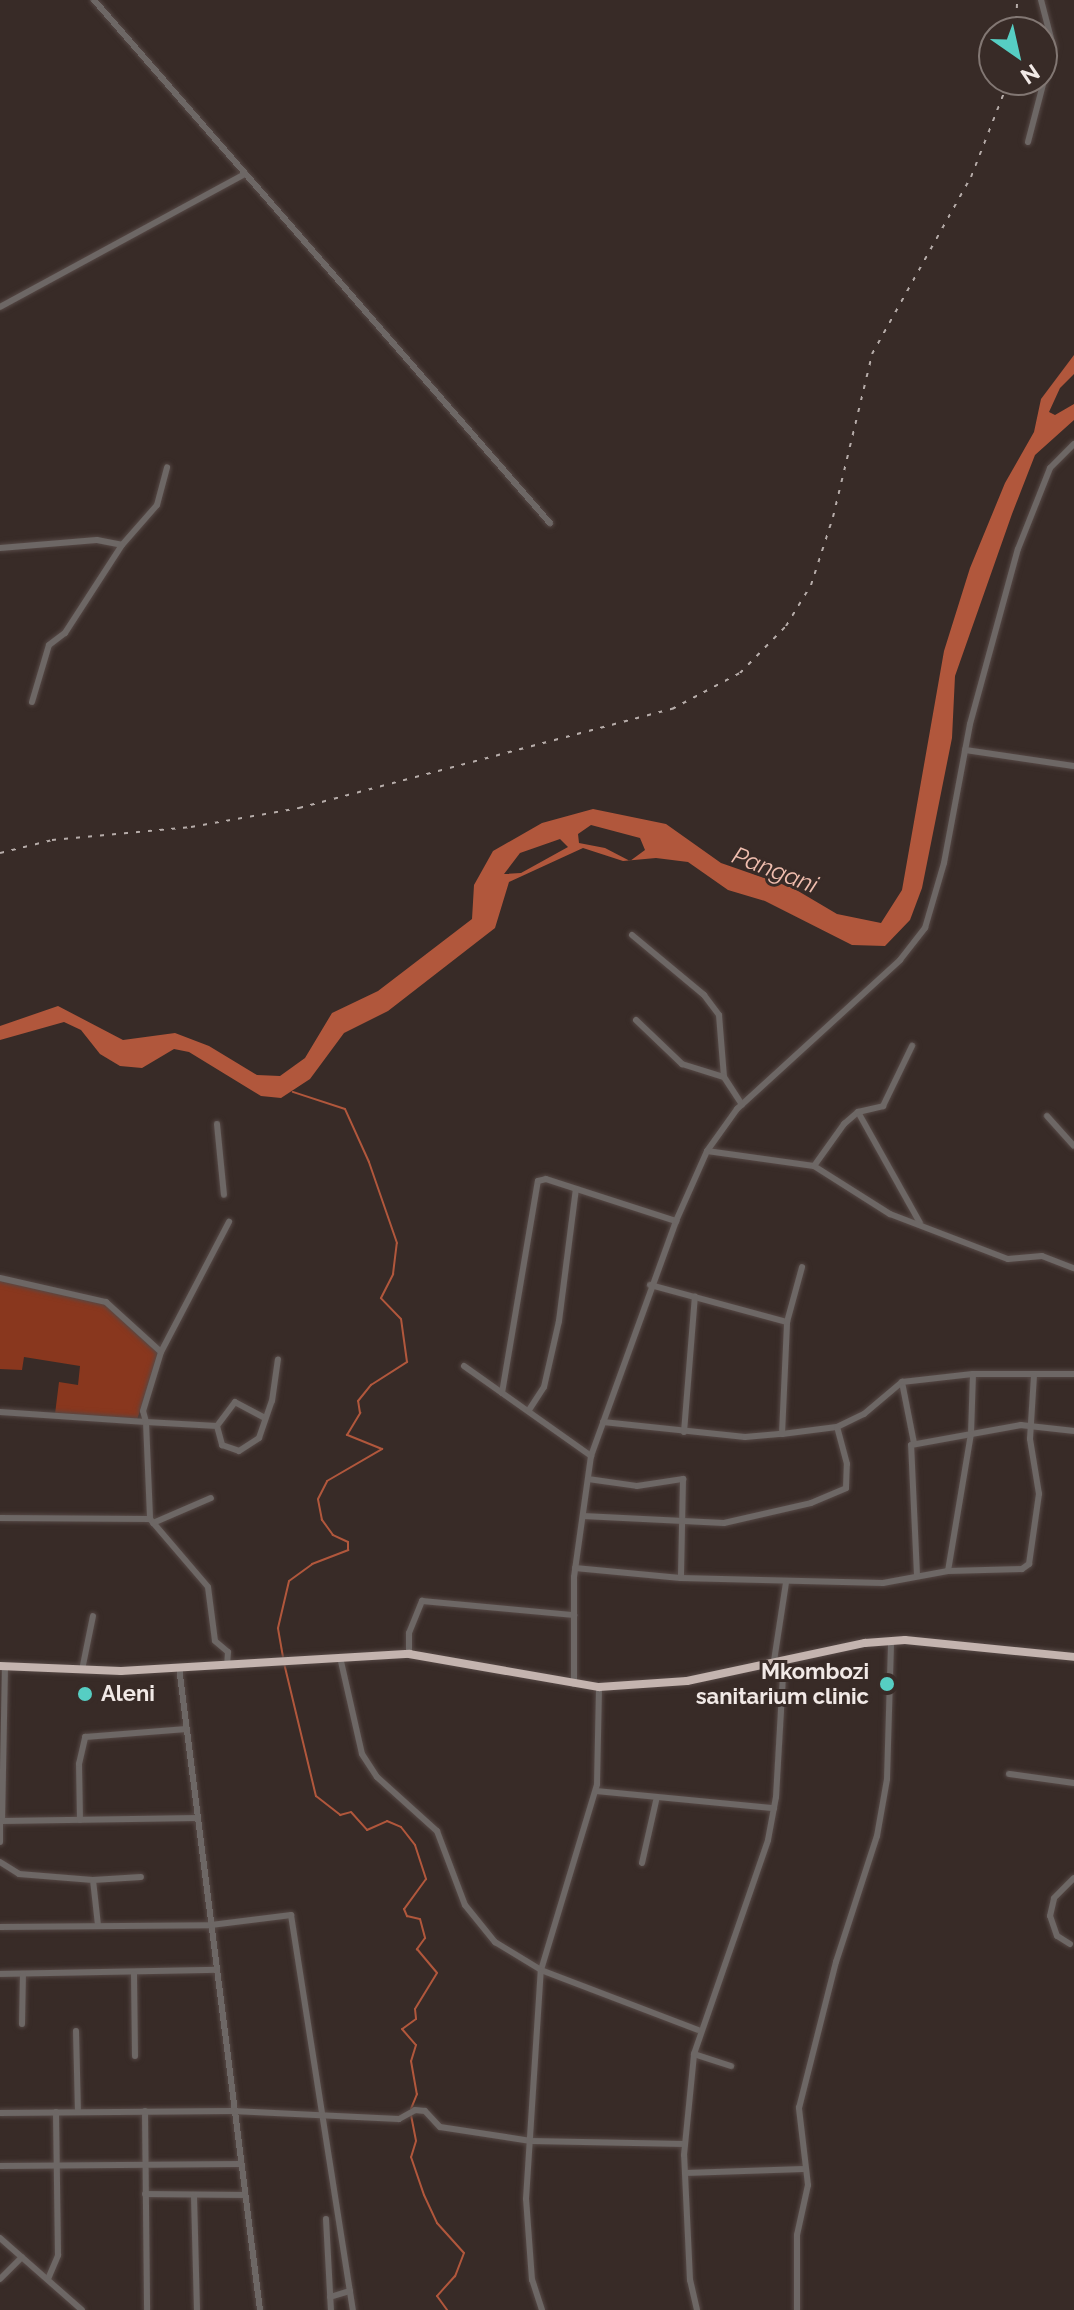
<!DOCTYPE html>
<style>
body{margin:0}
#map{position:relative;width:1074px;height:2310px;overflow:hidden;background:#382b27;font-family:Raleway,sans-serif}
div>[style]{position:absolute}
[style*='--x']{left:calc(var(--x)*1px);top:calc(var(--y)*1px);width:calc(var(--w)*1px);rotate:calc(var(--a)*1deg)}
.green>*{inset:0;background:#89371e}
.water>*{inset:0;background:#b1573c}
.stream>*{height:2px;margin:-1px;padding:0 1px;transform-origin:1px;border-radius:1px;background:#b1573c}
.roads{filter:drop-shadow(0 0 2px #564946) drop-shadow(0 0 2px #564946)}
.minor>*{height:6px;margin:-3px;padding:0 3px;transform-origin:3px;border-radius:3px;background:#6d6765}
.highway>*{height:8px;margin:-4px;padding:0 4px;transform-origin:4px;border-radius:4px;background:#c4b4af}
.rail>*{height:2px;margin-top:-1px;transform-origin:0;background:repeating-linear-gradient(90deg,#b6aca9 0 4px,transparent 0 12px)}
.dots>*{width:22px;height:22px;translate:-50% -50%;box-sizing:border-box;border:4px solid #382b27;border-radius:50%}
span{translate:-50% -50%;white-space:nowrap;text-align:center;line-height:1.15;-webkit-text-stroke:6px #382b27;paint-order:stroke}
.poi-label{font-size:22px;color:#f1e9e6;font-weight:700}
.right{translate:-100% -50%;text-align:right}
.left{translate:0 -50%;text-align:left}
.water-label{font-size:24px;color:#f0beaf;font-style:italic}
.north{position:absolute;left:978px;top:16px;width:80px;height:80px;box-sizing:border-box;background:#382b27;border:2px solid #827773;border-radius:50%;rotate:146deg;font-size:22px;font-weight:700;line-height:32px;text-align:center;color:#f1e9e6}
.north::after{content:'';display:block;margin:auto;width:28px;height:36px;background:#56cec3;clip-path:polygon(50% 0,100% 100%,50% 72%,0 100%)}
</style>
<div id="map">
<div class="green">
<div style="clip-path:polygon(0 1280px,105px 1304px,159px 1354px,137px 1420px,55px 1414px,59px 1382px,78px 1385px,80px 1366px,24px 1357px,22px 1370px,0 1369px)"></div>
</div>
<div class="water">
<div style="clip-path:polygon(evenodd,1074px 355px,1074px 374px,1060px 388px,1049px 412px,1055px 415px,1074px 404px,1074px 420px,1035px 455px,1012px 514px,955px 676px,952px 738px,922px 888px,910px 920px,885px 946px,852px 945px,765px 901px,728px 890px,688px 862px,656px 858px,623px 861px,583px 848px,509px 882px,495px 928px,388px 1011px,344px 1033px,310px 1079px,281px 1098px,261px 1096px,189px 1052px,174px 1049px,142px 1068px,120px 1066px,100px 1054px,81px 1030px,64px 1022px,0 1040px,0 1026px,58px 1006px,123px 1040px,175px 1033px,209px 1046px,257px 1075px,280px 1076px,305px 1058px,332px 1013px,378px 991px,472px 919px,474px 885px,493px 851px,542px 823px,593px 809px,666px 824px,721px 863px,793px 888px,837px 914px,881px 923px,902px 890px,944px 651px,970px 568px,1005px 483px,1034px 432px,1041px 399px,1074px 355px,591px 825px,640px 838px,645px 850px,630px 861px,605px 848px,579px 843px,578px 834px,591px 825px,1074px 355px,560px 839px,568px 847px,521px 873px,504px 874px,520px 853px,560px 839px)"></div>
</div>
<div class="stream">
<div style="--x:283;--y:1657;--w:29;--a:-100"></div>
<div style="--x:278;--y:1628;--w:48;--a:-76.8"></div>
<div style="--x:289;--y:1581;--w:29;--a:-36"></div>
<div style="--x:312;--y:1564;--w:39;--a:-21"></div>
<div style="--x:348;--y:1550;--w:8;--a:-90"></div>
<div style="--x:348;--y:1542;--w:17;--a:-155"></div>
<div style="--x:333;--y:1535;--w:19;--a:-126"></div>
<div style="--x:322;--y:1520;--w:21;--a:-101"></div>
<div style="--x:318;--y:1499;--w:20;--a:-63"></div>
<div style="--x:327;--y:1481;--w:64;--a:-30.2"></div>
<div style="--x:382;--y:1449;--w:38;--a:-158"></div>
<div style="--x:347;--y:1435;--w:26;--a:-59"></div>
<div style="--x:360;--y:1413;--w:12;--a:-99"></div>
<div style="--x:358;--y:1401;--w:21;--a:-51"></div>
<div style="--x:371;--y:1385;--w:43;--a:-32.6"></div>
<div style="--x:407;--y:1362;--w:43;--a:-97.9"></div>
<div style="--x:401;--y:1319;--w:29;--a:-134"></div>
<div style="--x:381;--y:1298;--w:27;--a:-63"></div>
<div style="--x:393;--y:1274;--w:31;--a:-83"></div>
<div style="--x:397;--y:1243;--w:86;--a:-109.1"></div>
<div style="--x:369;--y:1162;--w:58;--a:-114.4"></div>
<div style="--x:345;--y:1109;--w:55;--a:-161.9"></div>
<div style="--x:284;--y:1663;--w:137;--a:76.5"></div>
<div style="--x:316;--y:1796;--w:31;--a:38"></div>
<div style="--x:340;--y:1815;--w:11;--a:-15"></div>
<div style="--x:351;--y:1812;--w:24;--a:48"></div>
<div style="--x:367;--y:1830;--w:22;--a:-24"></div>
<div style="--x:387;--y:1821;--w:15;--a:23"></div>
<div style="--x:401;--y:1827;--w:23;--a:52"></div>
<div style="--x:415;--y:1845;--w:36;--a:72"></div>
<div style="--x:426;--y:1879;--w:37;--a:126"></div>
<div style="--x:404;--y:1909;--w:8;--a:67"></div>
<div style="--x:407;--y:1916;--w:13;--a:13"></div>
<div style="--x:420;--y:1919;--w:20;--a:75"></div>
<div style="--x:425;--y:1938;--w:14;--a:126"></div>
<div style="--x:417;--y:1949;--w:31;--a:50"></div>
<div style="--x:437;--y:1973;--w:42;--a:121.4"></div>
<div style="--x:415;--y:2009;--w:10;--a:84"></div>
<div style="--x:416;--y:2019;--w:17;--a:144"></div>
<div style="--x:402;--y:2029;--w:21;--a:49"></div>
<div style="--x:416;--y:2045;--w:17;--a:107"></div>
<div style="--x:411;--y:2061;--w:34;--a:80"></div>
<div style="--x:417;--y:2094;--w:16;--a:112"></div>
<div style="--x:411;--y:2115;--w:26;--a:79"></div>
<div style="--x:416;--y:2141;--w:17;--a:107"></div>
<div style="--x:411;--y:2157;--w:40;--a:71.1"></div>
<div style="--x:424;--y:2195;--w:31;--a:65"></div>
<div style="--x:437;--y:2223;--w:40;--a:48"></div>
<div style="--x:464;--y:2253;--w:25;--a:111"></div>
<div style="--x:455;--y:2276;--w:27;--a:132"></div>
<div style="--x:437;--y:2296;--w:17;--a:54"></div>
</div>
<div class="roads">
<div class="minor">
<div style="--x:94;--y:0;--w:694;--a:48.92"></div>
<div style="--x:1028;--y:142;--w:99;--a:-75.4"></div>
<div style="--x:1053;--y:46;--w:48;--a:-104.6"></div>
<div style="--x:0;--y:307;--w:279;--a:-28.5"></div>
<div style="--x:0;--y:548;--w:97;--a:-4.7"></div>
<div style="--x:97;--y:540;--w:25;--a:11"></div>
<div style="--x:122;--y:545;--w:53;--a:-48.8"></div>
<div style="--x:157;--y:505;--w:39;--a:-75"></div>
<div style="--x:32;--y:702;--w:59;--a:-73.4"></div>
<div style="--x:49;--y:645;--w:20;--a:-37"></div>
<div style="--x:65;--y:633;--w:105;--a:-57.1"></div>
<div style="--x:965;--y:750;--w:110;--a:8.4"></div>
<div style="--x:632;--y:935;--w:94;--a:39.8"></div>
<div style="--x:704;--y:995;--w:25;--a:53"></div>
<div style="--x:719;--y:1015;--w:62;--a:85.4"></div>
<div style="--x:724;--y:1077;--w:33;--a:57"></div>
<div style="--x:636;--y:1020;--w:64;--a:43.7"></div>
<div style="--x:682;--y:1064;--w:44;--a:17.2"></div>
<div style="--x:858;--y:1112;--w:127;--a:60.8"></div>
<div style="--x:1047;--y:1116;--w:40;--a:48"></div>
<div style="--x:217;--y:1124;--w:71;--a:84.4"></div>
<div style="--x:707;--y:1151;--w:108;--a:8"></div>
<div style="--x:814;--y:1166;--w:90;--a:32.3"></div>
<div style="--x:890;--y:1214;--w:126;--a:20.9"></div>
<div style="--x:1008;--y:1259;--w:34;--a:-5"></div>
<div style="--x:1042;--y:1256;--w:34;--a:21"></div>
<div style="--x:814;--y:1166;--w:52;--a:-54.5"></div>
<div style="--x:844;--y:1124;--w:18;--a:-41"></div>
<div style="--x:858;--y:1112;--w:26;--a:-13"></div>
<div style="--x:883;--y:1106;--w:67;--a:-64.2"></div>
<div style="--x:0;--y:1278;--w:109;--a:12.8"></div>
<div style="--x:106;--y:1302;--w:74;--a:42.3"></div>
<div style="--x:650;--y:1285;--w:142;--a:15.1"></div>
<div style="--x:464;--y:1366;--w:156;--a:35.3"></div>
<div style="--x:902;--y:1382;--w:62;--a:78.9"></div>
<div style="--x:502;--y:1393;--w:215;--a:-80.4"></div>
<div style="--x:538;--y:1181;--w:8;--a:-14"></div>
<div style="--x:546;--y:1179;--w:137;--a:17.9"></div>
<div style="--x:529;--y:1410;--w:27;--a:-57"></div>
<div style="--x:544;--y:1387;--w:68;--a:-77.2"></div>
<div style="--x:559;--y:1321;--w:133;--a:-82.7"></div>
<div style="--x:0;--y:1412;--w:146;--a:3.9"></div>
<div style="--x:146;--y:1422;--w:97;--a:87.6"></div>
<div style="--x:150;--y:1519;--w:89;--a:49.5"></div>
<div style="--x:208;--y:1587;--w:54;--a:82.6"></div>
<div style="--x:215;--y:1641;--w:17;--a:40"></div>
<div style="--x:228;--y:1652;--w:13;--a:94"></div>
<div style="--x:265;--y:1418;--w:34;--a:-152"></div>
<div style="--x:235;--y:1402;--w:30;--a:127"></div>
<div style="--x:217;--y:1426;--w:20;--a:75"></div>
<div style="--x:222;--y:1445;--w:18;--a:19"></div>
<div style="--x:239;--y:1451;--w:24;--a:-33"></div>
<div style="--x:259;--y:1438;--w:39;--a:-71"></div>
<div style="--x:272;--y:1401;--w:42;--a:-81.9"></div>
<div style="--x:603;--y:1422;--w:143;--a:6"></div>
<div style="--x:745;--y:1437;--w:37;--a:-5"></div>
<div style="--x:782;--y:1434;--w:55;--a:-7.3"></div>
<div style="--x:837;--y:1427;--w:30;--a:-26"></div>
<div style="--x:864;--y:1414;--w:50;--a:-40.1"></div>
<div style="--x:902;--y:1382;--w:71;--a:-6.4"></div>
<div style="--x:973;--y:1374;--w:101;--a:0"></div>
<div style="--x:217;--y:1426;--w:71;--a:-176.8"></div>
<div style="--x:146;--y:1422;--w:11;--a:-105"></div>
<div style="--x:143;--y:1411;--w:62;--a:-73"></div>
<div style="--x:161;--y:1352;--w:147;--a:-62.4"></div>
<div style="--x:684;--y:1432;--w:136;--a:-85.4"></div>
<div style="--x:782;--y:1434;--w:112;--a:-87.4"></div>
<div style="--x:787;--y:1322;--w:57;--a:-74.7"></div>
<div style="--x:588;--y:1479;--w:49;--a:8.1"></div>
<div style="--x:637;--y:1486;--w:47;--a:-8.7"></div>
<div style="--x:683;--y:1479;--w:99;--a:91.2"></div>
<div style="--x:583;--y:1516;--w:141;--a:2.8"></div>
<div style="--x:724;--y:1523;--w:89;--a:-12.9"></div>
<div style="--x:811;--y:1503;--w:38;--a:-23"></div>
<div style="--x:846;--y:1488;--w:24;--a:-88"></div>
<div style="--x:847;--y:1464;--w:38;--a:-105"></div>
<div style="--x:0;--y:1518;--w:150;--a:0.4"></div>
<div style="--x:153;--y:1523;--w:63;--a:-23.3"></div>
<div style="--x:575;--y:1568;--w:106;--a:5.4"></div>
<div style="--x:681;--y:1578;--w:202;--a:1.4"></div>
<div style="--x:883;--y:1583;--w:66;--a:-10.5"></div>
<div style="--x:948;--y:1571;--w:74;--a:-1.5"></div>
<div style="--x:1022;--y:1569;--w:9;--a:-36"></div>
<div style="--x:1029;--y:1564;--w:71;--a:-81.9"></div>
<div style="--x:1039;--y:1494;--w:56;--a:-99.3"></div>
<div style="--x:1030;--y:1439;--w:64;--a:-86.4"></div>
<div style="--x:948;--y:1571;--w:139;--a:-80.5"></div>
<div style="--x:971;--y:1434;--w:60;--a:-88.1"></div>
<div style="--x:917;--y:1575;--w:130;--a:-92.6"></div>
<div style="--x:911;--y:1445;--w:112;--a:-10.3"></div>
<div style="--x:1021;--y:1425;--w:53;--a:6.5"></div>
<div style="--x:409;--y:1654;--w:21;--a:-90"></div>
<div style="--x:409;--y:1633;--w:35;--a:-68"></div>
<div style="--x:422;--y:1601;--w:153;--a:5.3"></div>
<div style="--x:340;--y:1657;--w:99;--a:77.2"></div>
<div style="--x:362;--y:1754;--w:27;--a:57"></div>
<div style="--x:377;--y:1777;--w:81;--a:42"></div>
<div style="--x:437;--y:1831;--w:79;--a:69.3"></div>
<div style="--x:465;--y:1905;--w:48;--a:51"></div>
<div style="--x:495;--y:1942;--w:54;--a:31.3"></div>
<div style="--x:541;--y:1970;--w:194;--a:-73.2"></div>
<div style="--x:597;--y:1784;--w:97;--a:-88.8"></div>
<div style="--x:774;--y:1661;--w:79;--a:-81.3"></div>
<div style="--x:5;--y:1666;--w:155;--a:91.1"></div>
<div style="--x:2;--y:1821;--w:196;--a:-0.9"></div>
<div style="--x:179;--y:1667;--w:648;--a:82.82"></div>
<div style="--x:82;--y:1670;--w:55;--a:-78.5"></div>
<div style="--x:574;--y:1684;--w:107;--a:-90"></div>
<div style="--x:574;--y:1577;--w:122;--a:-82"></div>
<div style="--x:591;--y:1456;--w:250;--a:-70.1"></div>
<div style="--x:676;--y:1221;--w:77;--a:-66.1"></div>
<div style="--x:707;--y:1151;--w:52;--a:-54.5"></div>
<div style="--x:737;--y:1109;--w:221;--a:-42.4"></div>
<div style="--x:900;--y:960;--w:41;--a:-52"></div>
<div style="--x:925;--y:928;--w:68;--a:-73.7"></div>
<div style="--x:944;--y:863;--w:141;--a:-79.4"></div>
<div style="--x:970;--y:724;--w:181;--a:-74.7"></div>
<div style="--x:1018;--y:549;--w:87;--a:-68.4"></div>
<div style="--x:1050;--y:468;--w:34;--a:-45"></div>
<div style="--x:1009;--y:1774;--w:66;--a:7.9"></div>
<div style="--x:596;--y:1791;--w:179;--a:5.5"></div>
<div style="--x:80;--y:1820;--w:56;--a:-91"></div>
<div style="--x:79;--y:1764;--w:28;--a:-77"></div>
<div style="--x:85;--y:1737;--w:102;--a:-4.5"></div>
<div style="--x:0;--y:1821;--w:21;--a:90"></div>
<div style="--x:0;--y:1862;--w:22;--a:32"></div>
<div style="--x:19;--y:1874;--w:74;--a:4.6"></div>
<div style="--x:93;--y:1880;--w:45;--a:83.7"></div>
<div style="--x:642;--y:1863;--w:64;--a:-77.3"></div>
<div style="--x:93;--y:1880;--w:48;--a:-3.6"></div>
<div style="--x:0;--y:1927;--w:211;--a:-0.5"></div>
<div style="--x:211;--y:1925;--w:81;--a:-7.1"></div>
<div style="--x:291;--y:1915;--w:400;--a:81.1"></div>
<div style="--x:1070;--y:1944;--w:15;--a:-148"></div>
<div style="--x:1057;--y:1936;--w:21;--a:-109"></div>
<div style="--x:1050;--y:1916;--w:18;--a:-77"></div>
<div style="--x:1054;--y:1898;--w:28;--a:-45"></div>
<div style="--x:0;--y:1974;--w:216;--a:-1.1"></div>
<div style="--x:134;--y:1974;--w:82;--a:89.3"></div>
<div style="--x:22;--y:2024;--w:50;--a:-88.9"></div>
<div style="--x:76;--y:2031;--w:81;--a:88.6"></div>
<div style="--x:694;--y:2054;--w:39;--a:18"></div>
<div style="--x:145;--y:2111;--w:199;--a:89.4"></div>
<div style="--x:0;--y:2113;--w:233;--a:-0.5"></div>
<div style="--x:233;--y:2111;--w:166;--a:2.8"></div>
<div style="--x:399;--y:2119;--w:18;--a:-29"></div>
<div style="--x:415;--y:2110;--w:10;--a:6"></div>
<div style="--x:425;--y:2111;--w:22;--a:47"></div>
<div style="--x:440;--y:2127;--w:92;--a:8.7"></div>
<div style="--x:531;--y:2141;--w:154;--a:1.1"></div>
<div style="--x:0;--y:2166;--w:240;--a:-0.5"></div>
<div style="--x:685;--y:2173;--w:119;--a:-1.9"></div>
<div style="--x:145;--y:2194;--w:98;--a:0.6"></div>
<div style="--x:194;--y:2196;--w:114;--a:88.5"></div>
<div style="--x:326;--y:2219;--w:91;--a:86.9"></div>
<div style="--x:0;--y:2238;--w:109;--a:41.3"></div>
<div style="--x:0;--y:2279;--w:31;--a:-45"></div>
<div style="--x:48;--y:2279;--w:26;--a:-67"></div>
<div style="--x:58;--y:2255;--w:143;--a:-90.8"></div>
<div style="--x:330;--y:2297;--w:21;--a:-17"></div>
<div style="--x:542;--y:2310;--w:32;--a:-108"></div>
<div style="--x:532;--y:2280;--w:81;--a:-94.2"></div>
<div style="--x:526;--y:2199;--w:229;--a:-86.3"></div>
<div style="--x:541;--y:1970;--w:168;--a:20.9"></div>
<div style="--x:697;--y:2310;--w:31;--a:-103"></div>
<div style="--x:690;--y:2280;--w:125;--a:-92.7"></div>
<div style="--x:684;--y:2155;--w:101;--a:-84.3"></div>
<div style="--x:694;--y:2054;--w:226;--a:-70.9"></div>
<div style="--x:768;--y:1840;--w:44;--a:-79.5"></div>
<div style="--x:776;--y:1797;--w:137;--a:-86.7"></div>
<div style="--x:797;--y:2310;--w:75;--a:-90"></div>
<div style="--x:797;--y:2235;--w:51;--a:-77.6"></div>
<div style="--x:808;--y:2185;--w:78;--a:-96.7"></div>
<div style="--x:799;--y:2108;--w:151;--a:-75.8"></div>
<div style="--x:836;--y:1962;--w:133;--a:-72"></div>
<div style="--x:877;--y:1836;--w:58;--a:-80"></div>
<div style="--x:887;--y:1779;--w:137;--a:-88.3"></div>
</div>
<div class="highway">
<div style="--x:0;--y:1666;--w:121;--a:2.4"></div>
<div style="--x:121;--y:1671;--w:289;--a:-3.4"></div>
<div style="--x:409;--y:1654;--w:193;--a:9.9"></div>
<div style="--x:599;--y:1687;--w:88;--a:-3.9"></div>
<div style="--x:687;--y:1681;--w:182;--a:-12.1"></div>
<div style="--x:865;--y:1643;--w:40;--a:-4.3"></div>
<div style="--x:905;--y:1640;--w:170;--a:5.7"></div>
</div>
</div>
<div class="rail">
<div style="--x:1016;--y:32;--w:32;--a:-88"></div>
<div style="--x:0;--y:853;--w:54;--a:-14"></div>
<div style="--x:52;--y:840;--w:140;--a:-5.3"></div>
<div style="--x:191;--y:827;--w:110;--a:-10"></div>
<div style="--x:299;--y:808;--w:386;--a:-14.9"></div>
<div style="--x:672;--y:709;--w:77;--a:-27.9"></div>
<div style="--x:740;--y:673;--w:66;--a:-45.6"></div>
<div style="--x:786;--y:626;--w:48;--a:-58.6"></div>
<div style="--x:811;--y:585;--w:71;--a:-72.1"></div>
<div style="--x:833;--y:517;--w:168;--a:-76.5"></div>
<div style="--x:872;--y:354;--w:203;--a:-60.8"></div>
<div style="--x:971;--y:177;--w:104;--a:-68.6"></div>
</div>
<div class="dots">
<div style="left:887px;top:1684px;background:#56cec3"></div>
<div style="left:85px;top:1694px;background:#56cec3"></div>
</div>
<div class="poi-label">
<span class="right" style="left:869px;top:1684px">Mkombozi<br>sanitarium clinic</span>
<span class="left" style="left:101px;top:1694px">Aleni</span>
</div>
<div class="water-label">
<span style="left:775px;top:870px;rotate:21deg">Pangani</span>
</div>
<div class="north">N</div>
</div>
